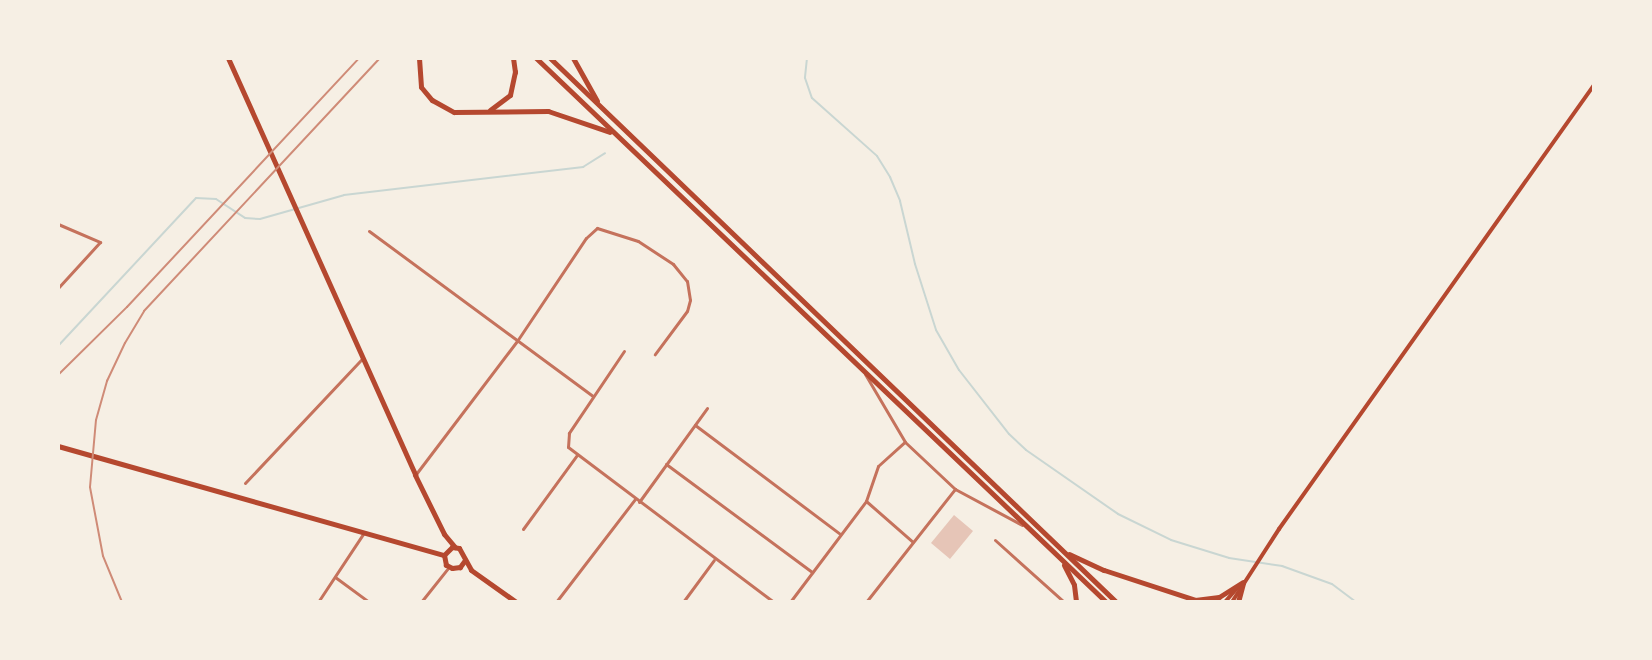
<!DOCTYPE html>
<style>
body{margin:0}
#map{position:relative;width:1652px;height:660px;overflow:hidden;background:#f6efe4;font-family:Quicksand,sans-serif}
div>[style]{position:absolute}
[style*='--x']{left:calc(var(--x)*1px);top:calc(var(--y)*1px);width:calc(var(--w)*1px);rotate:calc(var(--a)*1deg)}
.stream>*{height:2px;margin:-1px;padding:0 1px;transform-origin:1px;border-radius:1px;background:#c9d6d2}
.building>*{inset:0;background:#e6c5b7}
.minor>*{height:3px;margin:-1.5px;padding:0 1.5px;transform-origin:1.5px;border-radius:1.5px;background:#c5725c}
.secondary>*{height:4px;margin:-2px;padding:0 2px;transform-origin:2px;border-radius:2px;background:#b5482f}
.primary>*{height:5px;margin:-2.5px;padding:0 2.5px;transform-origin:2.5px;border-radius:2.5px;background:#b5482f}
.trunk>*{height:5px;margin:-2.5px;padding:0 2.5px;transform-origin:2.5px;border-radius:2.5px;background:#b5482f}
.rail>*{height:2px;margin:-1px;padding:0 1px;transform-origin:1px;border-radius:1px;background:#cf8b77}
span{translate:-50% -50%;white-space:nowrap;text-align:center;line-height:1.15;-webkit-text-stroke:6px #f6efe4;paint-order:stroke}
.frame{position:absolute;inset:0;border:60px solid #f6efe4;pointer-events:none}
</style>
<div id="map">
<div class="stream">
<div style="--x:807;--y:58;--w:20;--a:96"></div>
<div style="--x:805;--y:78;--w:21;--a:71"></div>
<div style="--x:812;--y:98;--w:87;--a:41.7"></div>
<div style="--x:877;--y:156;--w:25;--a:58"></div>
<div style="--x:890;--y:177;--w:26;--a:67"></div>
<div style="--x:900;--y:201;--w:65;--a:76.6"></div>
<div style="--x:915;--y:264;--w:69;--a:72.3"></div>
<div style="--x:936;--y:330;--w:46;--a:60.1"></div>
<div style="--x:959;--y:370;--w:81;--a:52"></div>
<div style="--x:1009;--y:434;--w:23;--a:43"></div>
<div style="--x:1026;--y:450;--w:112;--a:34.8"></div>
<div style="--x:1118;--y:514;--w:59;--a:26.1"></div>
<div style="--x:1171;--y:540;--w:61;--a:17.2"></div>
<div style="--x:1229;--y:558;--w:54;--a:8.6"></div>
<div style="--x:1282;--y:566;--w:53;--a:19.8"></div>
<div style="--x:1332;--y:584;--w:30;--a:37"></div>
<div style="--x:58;--y:346;--w:202;--a:-47"></div>
<div style="--x:196;--y:198;--w:20;--a:3"></div>
<div style="--x:216;--y:199;--w:35;--a:33"></div>
<div style="--x:245;--y:218;--w:15;--a:4"></div>
<div style="--x:260;--y:219;--w:87;--a:-15.9"></div>
<div style="--x:344;--y:195;--w:241;--a:-6.7"></div>
<div style="--x:583;--y:167;--w:26;--a:-32"></div>
</div>
<div class="building">
<div style="clip-path:polygon(954px 515px,973px 531px,950px 559px,931px 543px)"></div>
</div>
<div class="minor">
<div style="--x:58;--y:224;--w:46;--a:23.2"></div>
<div style="--x:100;--y:242;--w:62;--a:132.4"></div>
<div style="--x:369;--y:231;--w:278;--a:36.4"></div>
<div style="--x:624;--y:351;--w:99;--a:123.9"></div>
<div style="--x:569;--y:433;--w:14;--a:94"></div>
<div style="--x:568;--y:447;--w:258;--a:37"></div>
<div style="--x:865;--y:374;--w:79;--a:59.5"></div>
<div style="--x:905;--y:442;--w:69;--a:43.2"></div>
<div style="--x:955;--y:489;--w:76;--a:28.2"></div>
<div style="--x:695;--y:425;--w:180;--a:36.9"></div>
<div style="--x:666;--y:464;--w:182;--a:36.5"></div>
<div style="--x:416;--y:474;--w:167;--a:-52.8"></div>
<div style="--x:517;--y:341;--w:124;--a:-56.2"></div>
<div style="--x:586;--y:238;--w:15;--a:-42"></div>
<div style="--x:597;--y:228;--w:43;--a:17.6"></div>
<div style="--x:638;--y:241;--w:42;--a:33.3"></div>
<div style="--x:673;--y:264;--w:22;--a:51"></div>
<div style="--x:687;--y:281;--w:19;--a:81"></div>
<div style="--x:690;--y:300;--w:11;--a:105"></div>
<div style="--x:687;--y:311;--w:54;--a:126.7"></div>
<div style="--x:245;--y:483;--w:172;--a:-46.7"></div>
<div style="--x:866;--y:501;--w:62;--a:41.1"></div>
<div style="--x:639;--y:502;--w:116;--a:-54.1"></div>
<div style="--x:523;--y:529;--w:92;--a:-53.9"></div>
<div style="--x:995;--y:540;--w:93;--a:41.9"></div>
<div style="--x:335;--y:577;--w:42;--a:36.3"></div>
<div style="--x:318;--y:602;--w:82;--a:-56.5"></div>
<div style="--x:421;--y:602;--w:43;--a:-51.5"></div>
<div style="--x:556;--y:602;--w:130;--a:-52.5"></div>
<div style="--x:683;--y:602;--w:52;--a:-53.6"></div>
<div style="--x:790;--y:602;--w:126;--a:-53"></div>
<div style="--x:866;--y:501;--w:37;--a:-71"></div>
<div style="--x:878;--y:466;--w:36;--a:-42"></div>
<div style="--x:866;--y:602;--w:144;--a:-51.8"></div>
</div>
<div class="secondary">
<div style="--x:1225;--y:602;--w:20;--a:-49"></div>
<div style="--x:1232;--y:602;--w:87;--a:-57.2"></div>
<div style="--x:1279;--y:529;--w:544;--a:-54.65"></div>
</div>
<div class="primary">
<div style="--x:228;--y:58;--w:457;--a:65.8"></div>
<div style="--x:415;--y:475;--w:66;--a:63.8"></div>
<div style="--x:444;--y:534;--w:17;--a:50"></div>
<div style="--x:58;--y:446;--w:401;--a:15.8"></div>
<div style="--x:465;--y:560;--w:9;--a:126"></div>
<div style="--x:460;--y:567;--w:8;--a:173"></div>
<div style="--x:452;--y:568;--w:7;--a:-153"></div>
<div style="--x:446;--y:565;--w:10;--a:-101"></div>
<div style="--x:444;--y:555;--w:11;--a:-45"></div>
<div style="--x:452;--y:547;--w:7;--a:8"></div>
<div style="--x:459;--y:548;--w:25;--a:61"></div>
<div style="--x:471;--y:570;--w:55;--a:35.4"></div>
</div>
<div class="trunk">
<div style="--x:419;--y:58;--w:29;--a:86"></div>
<div style="--x:421;--y:87;--w:17;--a:50"></div>
<div style="--x:432;--y:100;--w:25;--a:29"></div>
<div style="--x:454;--y:112;--w:94;--a:-0.6"></div>
<div style="--x:548;--y:111;--w:65;--a:18.7"></div>
<div style="--x:536;--y:58;--w:788;--a:43.66"></div>
<div style="--x:550;--y:58;--w:785;--a:43.86"></div>
<div style="--x:573;--y:58;--w:49;--a:60.8"></div>
<div style="--x:490;--y:110;--w:25;--a:-37"></div>
<div style="--x:510;--y:95;--w:24;--a:-78"></div>
<div style="--x:515;--y:72;--w:14;--a:-98"></div>
<div style="--x:1069;--y:554;--w:38;--a:25"></div>
<div style="--x:1104;--y:570;--w:96;--a:18.2"></div>
<div style="--x:1195;--y:600;--w:24;--a:-7"></div>
<div style="--x:1219;--y:597;--w:28;--a:-32"></div>
<div style="--x:1064;--y:565;--w:22;--a:63"></div>
<div style="--x:1074;--y:585;--w:17;--a:83"></div>
<div style="--x:1238;--y:602;--w:20;--a:-75"></div>
</div>
<div class="rail">
<div style="--x:58;--y:375;--w:97;--a:-44.6"></div>
<div style="--x:127;--y:307;--w:340;--a:-47"></div>
<div style="--x:122;--y:602;--w:50;--a:-112.4"></div>
<div style="--x:103;--y:556;--w:70;--a:-100.7"></div>
<div style="--x:90;--y:487;--w:67;--a:-84.9"></div>
<div style="--x:96;--y:420;--w:41;--a:-74.2"></div>
<div style="--x:107;--y:381;--w:42;--a:-64.7"></div>
<div style="--x:125;--y:343;--w:37;--a:-59"></div>
<div style="--x:144;--y:311;--w:346;--a:-47"></div>
</div>
<div class="frame"></div>
</div>
